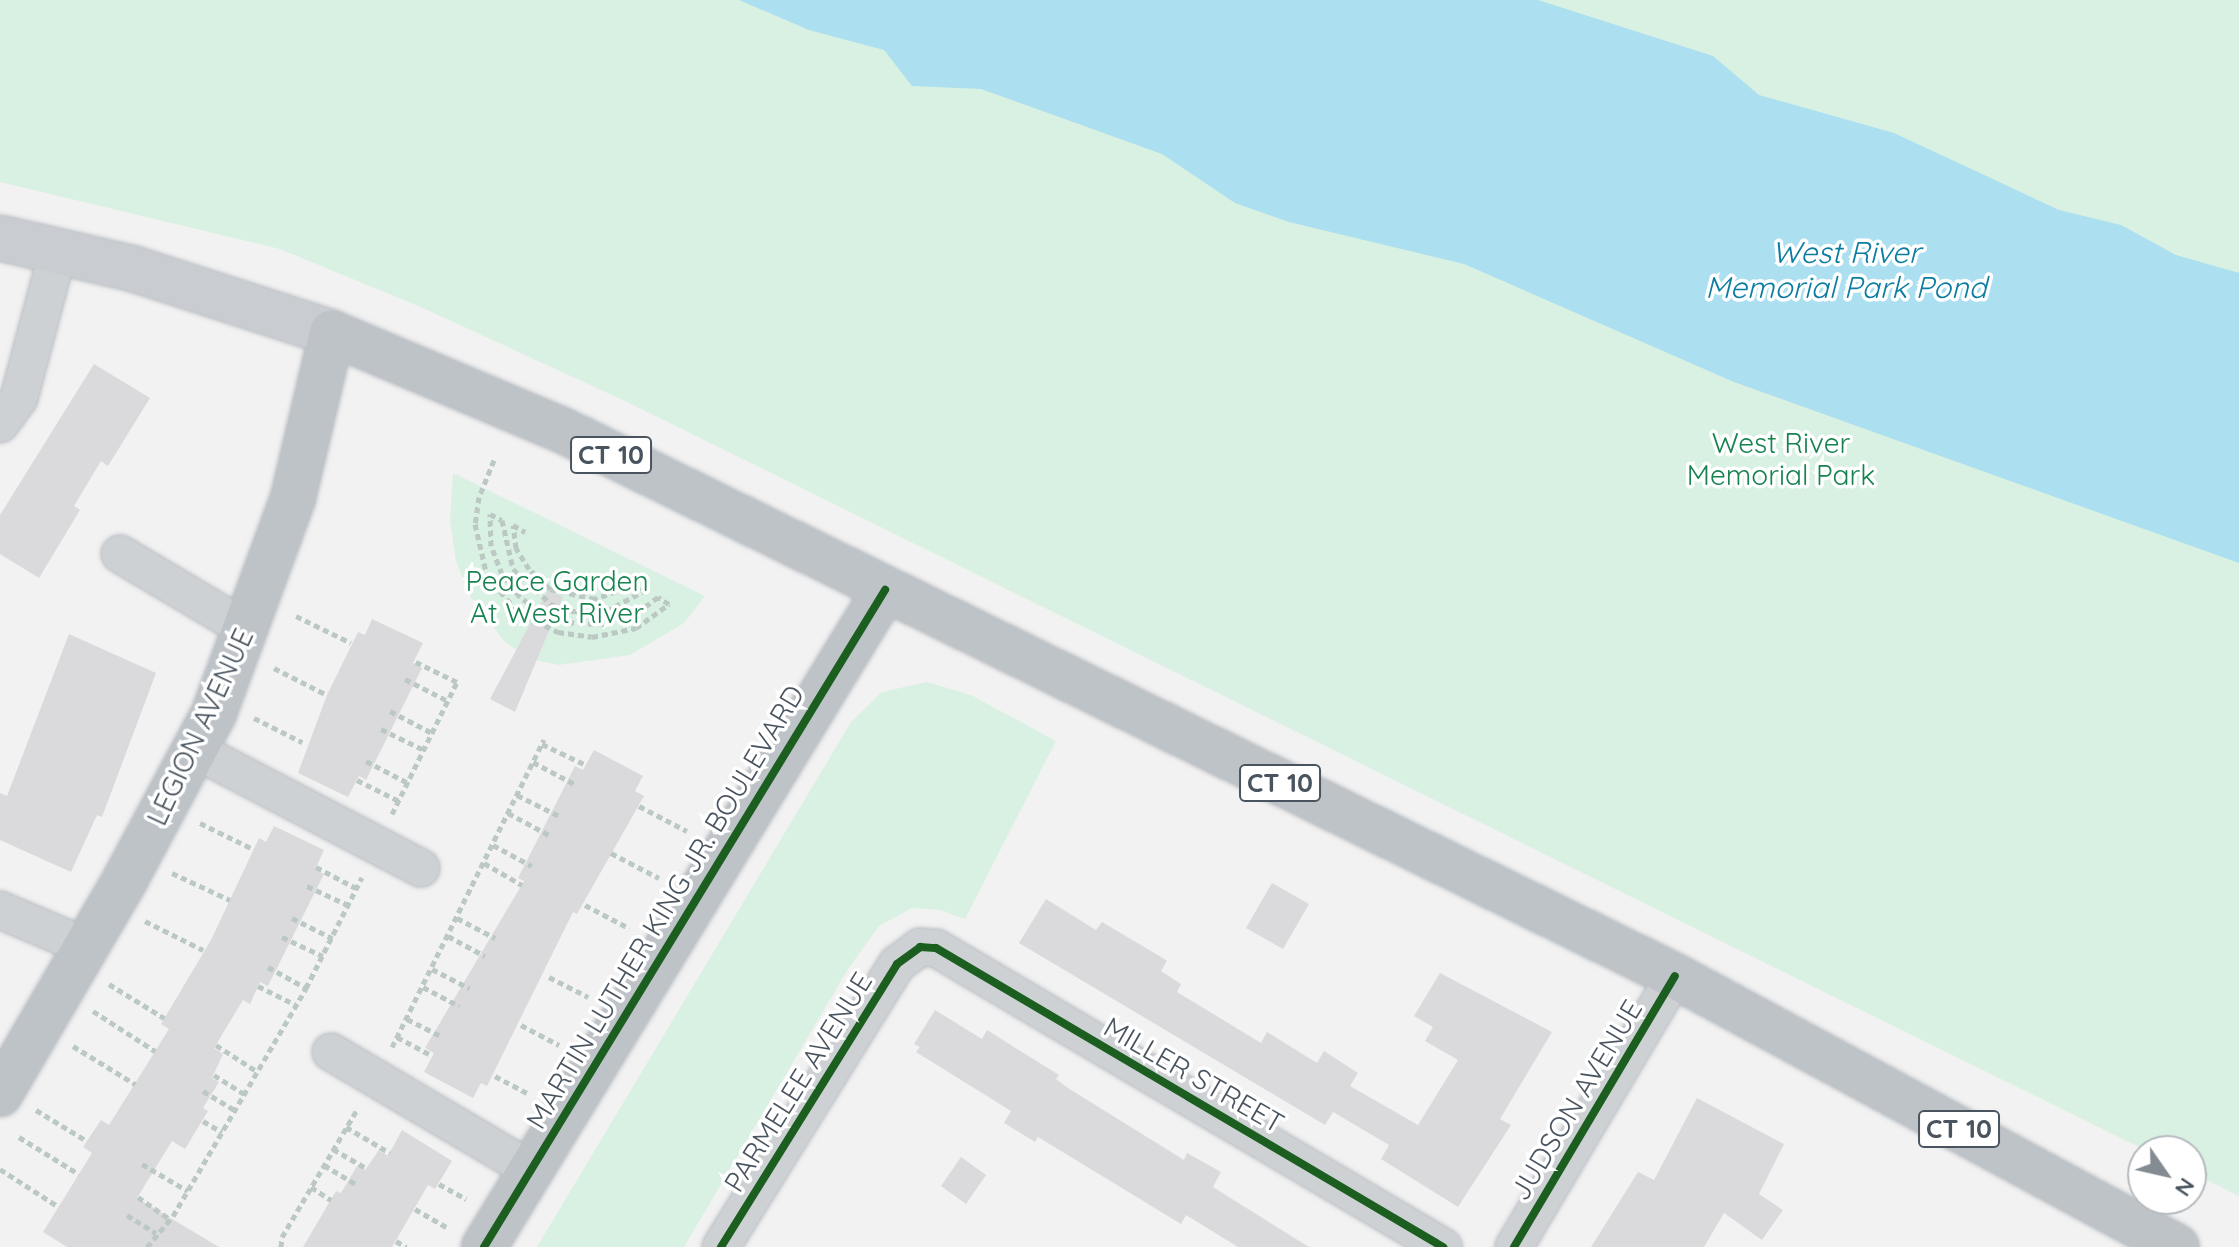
<!DOCTYPE html>
<style>
body{margin:0}
#map{position:relative;width:2239px;height:1247px;overflow:hidden;background:#f3f2f2;font-family:Quicksand,sans-serif}
div>[style]{position:absolute}
[style*='--x']{left:calc(var(--x)*1px);top:calc(var(--y)*1px);width:calc(var(--w)*1px);rotate:calc(var(--a)*1deg)}
.green>*{inset:0;background:#d8f1e2}
.water>*{inset:0;background:#acdfef}
.building>*{inset:0;background:#dadadc}
.path>*{height:5px;margin-top:-2.5px;transform-origin:0;background:repeating-linear-gradient(90deg,#bbc8c3 0 6px,transparent 0 10px)}
.roads{filter:drop-shadow(0 0 2px #b7bcc2) drop-shadow(0 0 2px #b7bcc2)}
.minor>*{height:36px;margin:-18px;padding:0 18px;transform-origin:18px;border-radius:18px;background:#ced1d3}
.major>*{height:44px;margin:-22px;padding:0 22px;transform-origin:22px;border-radius:22px;background:#c9cdd1}
.highway>*{height:44px;margin:-22px;padding:0 22px;transform-origin:22px;border-radius:22px;background:#bec3c8}
.cycleway>*{height:8px;margin:-4px;padding:0 4px;transform-origin:4px;border-radius:4px;background:#1b5e20}
span{translate:-50% -50%;white-space:nowrap;text-align:center;line-height:1.15;-webkit-text-stroke:7px #fff;paint-order:stroke}
.shield-label span{padding:2px 6px;background:#fff;border:2px solid;border-radius:6px;-webkit-text-stroke-width:0}
.shield-label{font-size:26px;color:#49545f;font-weight:700}
.park-label{font-size:28px;color:#178350}
.street-label{font-size:28px;color:#49545f}
.water-label{font-size:30px;color:#0c7da0;font-style:italic}
.north{position:absolute;left:2127px;top:1135px;width:80px;height:80px;box-sizing:border-box;background:#fff;border:2px solid #b6bbbf;border-radius:50%;rotate:124deg;font-size:22px;font-weight:700;line-height:32px;text-align:center;color:#49545f}
.north::after{content:'';display:block;margin:auto;width:28px;height:36px;background:#848b92;clip-path:polygon(50% 0,100% 100%,50% 72%,0 100%)}
</style>
<div id="map">
<div class="green">
<div style="clip-path:polygon(0 0,2239px 0,2239px 1196px,2191px 1172px,2191px 1151px,2147px 1151px,625px 401px,423px 308px,280px 249px,0 182px)"></div>
<div style="clip-path:polygon(453px 473px,705px 596px,684px 623px,630px 655px,558px 665px,530px 659px,505px 642px,471px 598px,456px 561px,450px 520px)"></div>
<div style="clip-path:polygon(927px 682px,971px 695px,1056px 741px,965px 919px,940px 910px,912px 908px,879px 926px,848px 969px,684px 1247px,537px 1247px,851px 722px,882px 692px)"></div>
</div>
<div class="water">
<div style="clip-path:polygon(739px 0,1538px 0,1713px 56px,1759px 95px,1894px 133px,2059px 210px,2121px 225px,2176px 255px,2239px 273px,2239px 563px,1734px 382px,1464px 264px,1289px 222px,1235px 203px,1162px 154px,981px 89px,912px 86px,884px 50px,809px 30px)"></div>
</div>
<div class="building">
<div style="clip-path:polygon(94px 364px,150px 398px,108px 466px,101px 461px,74px 506px,80px 510px,39px 578px,0 554px,0 515px)"></div>
<div style="clip-path:polygon(548px 590px,563px 597px,515px 712px,490px 699px)"></div>
<div style="clip-path:polygon(372px 619px,423px 643px,413px 663px,422px 668px,366px 780px,359px 776px,348px 797px,298px 773px,327px 695px,358px 632px,365px 635px)"></div>
<div style="clip-path:polygon(69px 634px,156px 673px,102px 817px,97px 815px,71px 872px,0 840px,0 793px,7px 796px)"></div>
<div style="clip-path:polygon(594px 750px,643px 776px,635px 791px,644px 796px,577px 914px,573px 912px,487px 1086px,481px 1083px,473px 1098px,424px 1072px,434px 1053px,425px 1048px,524px 881px,518px 878px,575px 766px,583px 770px)"></div>
<div style="clip-path:polygon(274px 826px,324px 850px,315px 870px,324px 874px,268px 986px,260px 982px,250px 1004px,243px 1000px,214px 1048px,223px 1054px,212px 1078px,219px 1082px,203px 1108px,208px 1111px,185px 1149px,172px 1141px,137px 1198px,219px 1247px,67px 1247px,43px 1232px,92px 1153px,83px 1147px,101px 1120px,109px 1125px,169px 1029px,161px 1024px,211px 940px,259px 838px,266px 842px)"></div>
<div style="clip-path:polygon(1272px 883px,1309px 904px,1283px 949px,1246px 928px)"></div>
<div style="clip-path:polygon(1046px 899px,1096px 930px,1102px 922px,1161px 957px,1167px 961px,1161px 971px,1181px 984px,1177px 992px,1261px 1043px,1267px 1032px,1317px 1063px,1324px 1051px,1358px 1073px,1350px 1086px,1418px 1125px,1458px 1060px,1425px 1041px,1433px 1027px,1414px 1016px,1440px 973px,1552px 1032px,1500px 1119px,1511px 1125px,1458px 1207px,1381px 1159px,1389px 1145px,1333px 1112px,1325px 1125px,1019px 943px)"></div>
<div style="clip-path:polygon(935px 1010px,982px 1039px,987px 1030px,1059px 1075px,1056px 1079px,1068px 1088px,1184px 1160px,1187px 1153px,1221px 1172px,1213px 1187px,1309px 1247px,1238px 1247px,1186px 1215px,1181px 1224px,1038px 1137px,1035px 1142px,1004px 1123px,1011px 1111px,916px 1052px,920px 1047px,914px 1044px)"></div>
<div style="clip-path:polygon(1697px 1098px,1784px 1144px,1759px 1194px,1783px 1210px,1762px 1240px,1724px 1213px,1704px 1247px,1591px 1247px,1638px 1172px,1654px 1180px)"></div>
<div style="clip-path:polygon(402px 1130px,452px 1161px,435px 1189px,428px 1185px,392px 1247px,303px 1247px,336px 1191px,341px 1193px,357px 1166px,365px 1170px,379px 1150px,388px 1156px)"></div>
<div style="clip-path:polygon(961px 1157px,986px 1175px,966px 1204px,941px 1186px)"></div>
</div>
<div class="path">
<div style="--x:494;--y:460;--w:40;--a:112"></div>
<div style="--x:479;--y:497;--w:27;--a:98"></div>
<div style="--x:475;--y:524;--w:53;--a:77"></div>
<div style="--x:487;--y:576;--w:48;--a:49.3"></div>
<div style="--x:518;--y:612;--w:45;--a:26.6"></div>
<div style="--x:558;--y:632;--w:34;--a:8"></div>
<div style="--x:592;--y:637;--w:45;--a:-11.6"></div>
<div style="--x:636;--y:628;--w:41;--a:-36"></div>
<div style="--x:669;--y:604;--w:13;--a:-148"></div>
<div style="--x:658;--y:597;--w:31;--a:143"></div>
<div style="--x:633;--y:616;--w:30;--a:165"></div>
<div style="--x:604;--y:624;--w:30;--a:-178"></div>
<div style="--x:574;--y:623;--w:30;--a:-163"></div>
<div style="--x:545;--y:614;--w:30;--a:-146"></div>
<div style="--x:520;--y:597;--w:29;--a:-128"></div>
<div style="--x:502;--y:574;--w:30;--a:-111"></div>
<div style="--x:491;--y:546;--w:32;--a:-92"></div>
<div style="--x:490;--y:514;--w:13;--a:27"></div>
<div style="--x:502;--y:520;--w:50;--a:77.3"></div>
<div style="--x:513;--y:569;--w:52;--a:42.6"></div>
<div style="--x:551;--y:604;--w:21;--a:19"></div>
<div style="--x:571;--y:611;--w:35;--a:0"></div>
<div style="--x:606;--y:611;--w:45;--a:-27.7"></div>
<div style="--x:646;--y:590;--w:13;--a:-151"></div>
<div style="--x:635;--y:584;--w:43;--a:159.4"></div>
<div style="--x:595;--y:599;--w:46;--a:-167.5"></div>
<div style="--x:550;--y:589;--w:29;--a:-136"></div>
<div style="--x:529;--y:569;--w:25;--a:-122"></div>
<div style="--x:516;--y:548;--w:23;--a:-97"></div>
<div style="--x:513;--y:525;--w:14;--a:30"></div>
<div style="--x:296;--y:616;--w:61;--a:26.1"></div>
<div style="--x:274;--y:668;--w:59;--a:27"></div>
<div style="--x:405;--y:679;--w:48;--a:27.1"></div>
<div style="--x:390;--y:711;--w:47;--a:27.6"></div>
<div style="--x:254;--y:718;--w:54;--a:26.6"></div>
<div style="--x:381;--y:729;--w:48;--a:26"></div>
<div style="--x:542;--y:744;--w:49;--a:25.5"></div>
<div style="--x:366;--y:761;--w:47;--a:27.6"></div>
<div style="--x:533;--y:762;--w:49;--a:28.1"></div>
<div style="--x:357;--y:780;--w:47;--a:26.6"></div>
<div style="--x:517;--y:795;--w:47;--a:26.6"></div>
<div style="--x:639;--y:806;--w:54;--a:27.5"></div>
<div style="--x:508;--y:813;--w:47;--a:28.2"></div>
<div style="--x:392;--y:814;--w:147;--a:-63.8"></div>
<div style="--x:457;--y:682;--w:48;--a:-154"></div>
<div style="--x:200;--y:823;--w:59;--a:26.1"></div>
<div style="--x:493;--y:845;--w:44;--a:28.3"></div>
<div style="--x:611;--y:853;--w:54;--a:27.5"></div>
<div style="--x:484;--y:863;--w:44;--a:30.1"></div>
<div style="--x:316;--y:867;--w:45;--a:27.7"></div>
<div style="--x:172;--y:873;--w:64;--a:25"></div>
<div style="--x:307;--y:886;--w:45;--a:24.9"></div>
<div style="--x:585;--y:905;--w:50;--a:27.6"></div>
<div style="--x:292;--y:918;--w:45;--a:26.6"></div>
<div style="--x:457;--y:918;--w:43;--a:27.8"></div>
<div style="--x:145;--y:921;--w:65;--a:26.6"></div>
<div style="--x:448;--y:936;--w:42;--a:28.4"></div>
<div style="--x:282;--y:937;--w:45;--a:24.9"></div>
<div style="--x:268;--y:967;--w:43;--a:28.9"></div>
<div style="--x:432;--y:969;--w:42;--a:27.2"></div>
<div style="--x:549;--y:977;--w:44;--a:27.1"></div>
<div style="--x:109;--y:984;--w:65;--a:31.7"></div>
<div style="--x:258;--y:986;--w:42;--a:26.6"></div>
<div style="--x:423;--y:987;--w:41;--a:27.8"></div>
<div style="--x:93;--y:1011;--w:74;--a:32.8"></div>
<div style="--x:407;--y:1019;--w:40;--a:26.6"></div>
<div style="--x:521;--y:1025;--w:43;--a:27.8"></div>
<div style="--x:397;--y:1037;--w:40;--a:28"></div>
<div style="--x:216;--y:1045;--w:50;--a:32.7"></div>
<div style="--x:73;--y:1046;--w:73;--a:31.5"></div>
<div style="--x:392;--y:1047;--w:343;--a:-63.7"></div>
<div style="--x:214;--y:1075;--w:36;--a:32"></div>
<div style="--x:495;--y:1076;--w:40;--a:28"></div>
<div style="--x:203;--y:1091;--w:37;--a:31"></div>
<div style="--x:36;--y:1110;--w:60;--a:31.3"></div>
<div style="--x:203;--y:1121;--w:22;--a:30"></div>
<div style="--x:346;--y:1127;--w:51;--a:30.6"></div>
<div style="--x:19;--y:1137;--w:70;--a:31.7"></div>
<div style="--x:333;--y:1149;--w:38;--a:30"></div>
<div style="--x:142;--y:1164;--w:53;--a:30.4"></div>
<div style="--x:324;--y:1165;--w:37;--a:31"></div>
<div style="--x:0;--y:1169;--w:70;--a:32.8"></div>
<div style="--x:439;--y:1184;--w:31;--a:29"></div>
<div style="--x:311;--y:1187;--w:24;--a:33"></div>
<div style="--x:138;--y:1197;--w:39;--a:35"></div>
<div style="--x:415;--y:1209;--w:38;--a:30"></div>
<div style="--x:127;--y:1215;--w:34;--a:32"></div>
<div style="--x:396;--y:1241;--w:12;--a:31"></div>
<div style="--x:147;--y:1247;--w:40;--a:-50"></div>
<div style="--x:173;--y:1216;--w:264;--a:-59.7"></div>
<div style="--x:306;--y:988;--w:124;--a:-63.2"></div>
<div style="--x:281;--y:1247;--w:10;--a:-84"></div>
<div style="--x:282;--y:1237;--w:150;--a:-59.5"></div>
</div>
<div class="roads">
<div class="minor">
<div style="--x:0;--y:424;--w:32;--a:-54"></div>
<div style="--x:19;--y:398;--w:152;--a:-75.1"></div>
<div style="--x:120;--y:554;--w:149;--a:30.7"></div>
<div style="--x:195;--y:750;--w:255;--a:27.6"></div>
<div style="--x:0;--y:910;--w:92;--a:23"></div>
<div style="--x:331;--y:1052;--w:232;--a:30.5"></div>
<div style="--x:721;--y:1247;--w:333;--a:-58.1"></div>
<div style="--x:897;--y:964;--w:29;--a:-36"></div>
<div style="--x:920;--y:947;--w:16;--a:4"></div>
<div style="--x:936;--y:948;--w:589;--a:30.53"></div>
<div style="--x:1514;--y:1247;--w:315;--a:-59.3"></div>
</div>
<div class="major">
<div style="--x:0;--y:238;--w:138;--a:13"></div>
<div style="--x:134;--y:269;--w:208;--a:17.9"></div>
</div>
<div class="highway">
<div style="--x:0;--y:1094;--w:250;--a:-59.7"></div>
<div style="--x:126;--y:878;--w:187;--a:-61.9"></div>
<div style="--x:214;--y:713;--w:229;--a:-69.8"></div>
<div style="--x:293;--y:498;--w:170;--a:-76.7"></div>
<div style="--x:332;--y:333;--w:250;--a:22.9"></div>
<div style="--x:562;--y:430;--w:1240;--a:26.13"></div>
<div style="--x:1675;--y:976;--w:570;--a:28.36"></div>
<div style="--x:484;--y:1247;--w:770;--a:-58.6"></div>
</div>
</div>
<div class="cycleway">
<div style="--x:484;--y:1247;--w:770;--a:-58.6"></div>
<div style="--x:721;--y:1247;--w:333;--a:-58.1"></div>
<div style="--x:897;--y:964;--w:29;--a:-36"></div>
<div style="--x:920;--y:947;--w:16;--a:4"></div>
<div style="--x:936;--y:948;--w:589;--a:30.53"></div>
<div style="--x:1514;--y:1247;--w:315;--a:-59.3"></div>
</div>
<div class="shield-label">
<span style="left:611px;top:455px">CT 10</span>
<span style="left:1280px;top:783px">CT 10</span>
<span style="left:1959px;top:1129px">CT 10</span>
</div>
<div class="park-label">
<span style="left:1781px;top:459px">West River<br>Memorial Park</span>
<span style="left:557px;top:597px">Peace Garden<br>At West River</span>
</div>
<div class="street-label">
<span style="left:200px;top:727px;rotate:-65deg">LEGION AVENUE</span>
<span style="left:665px;top:907px;rotate:-59deg">MARTIN LUTHER KING JR. BOULEVARD</span>
<span style="left:1194px;top:1075px;rotate:30deg">MILLER STREET</span>
<span style="left:798px;top:1082px;rotate:-58deg">PARMELEE AVENUE</span>
<span style="left:1576px;top:1100px;rotate:-59deg">JUDSON AVENUE</span>
</div>
<div class="water-label">
<span style="left:1846px;top:269px">West River<br>Memorial Park Pond</span>
</div>
<div class="north">N</div>
</div>
